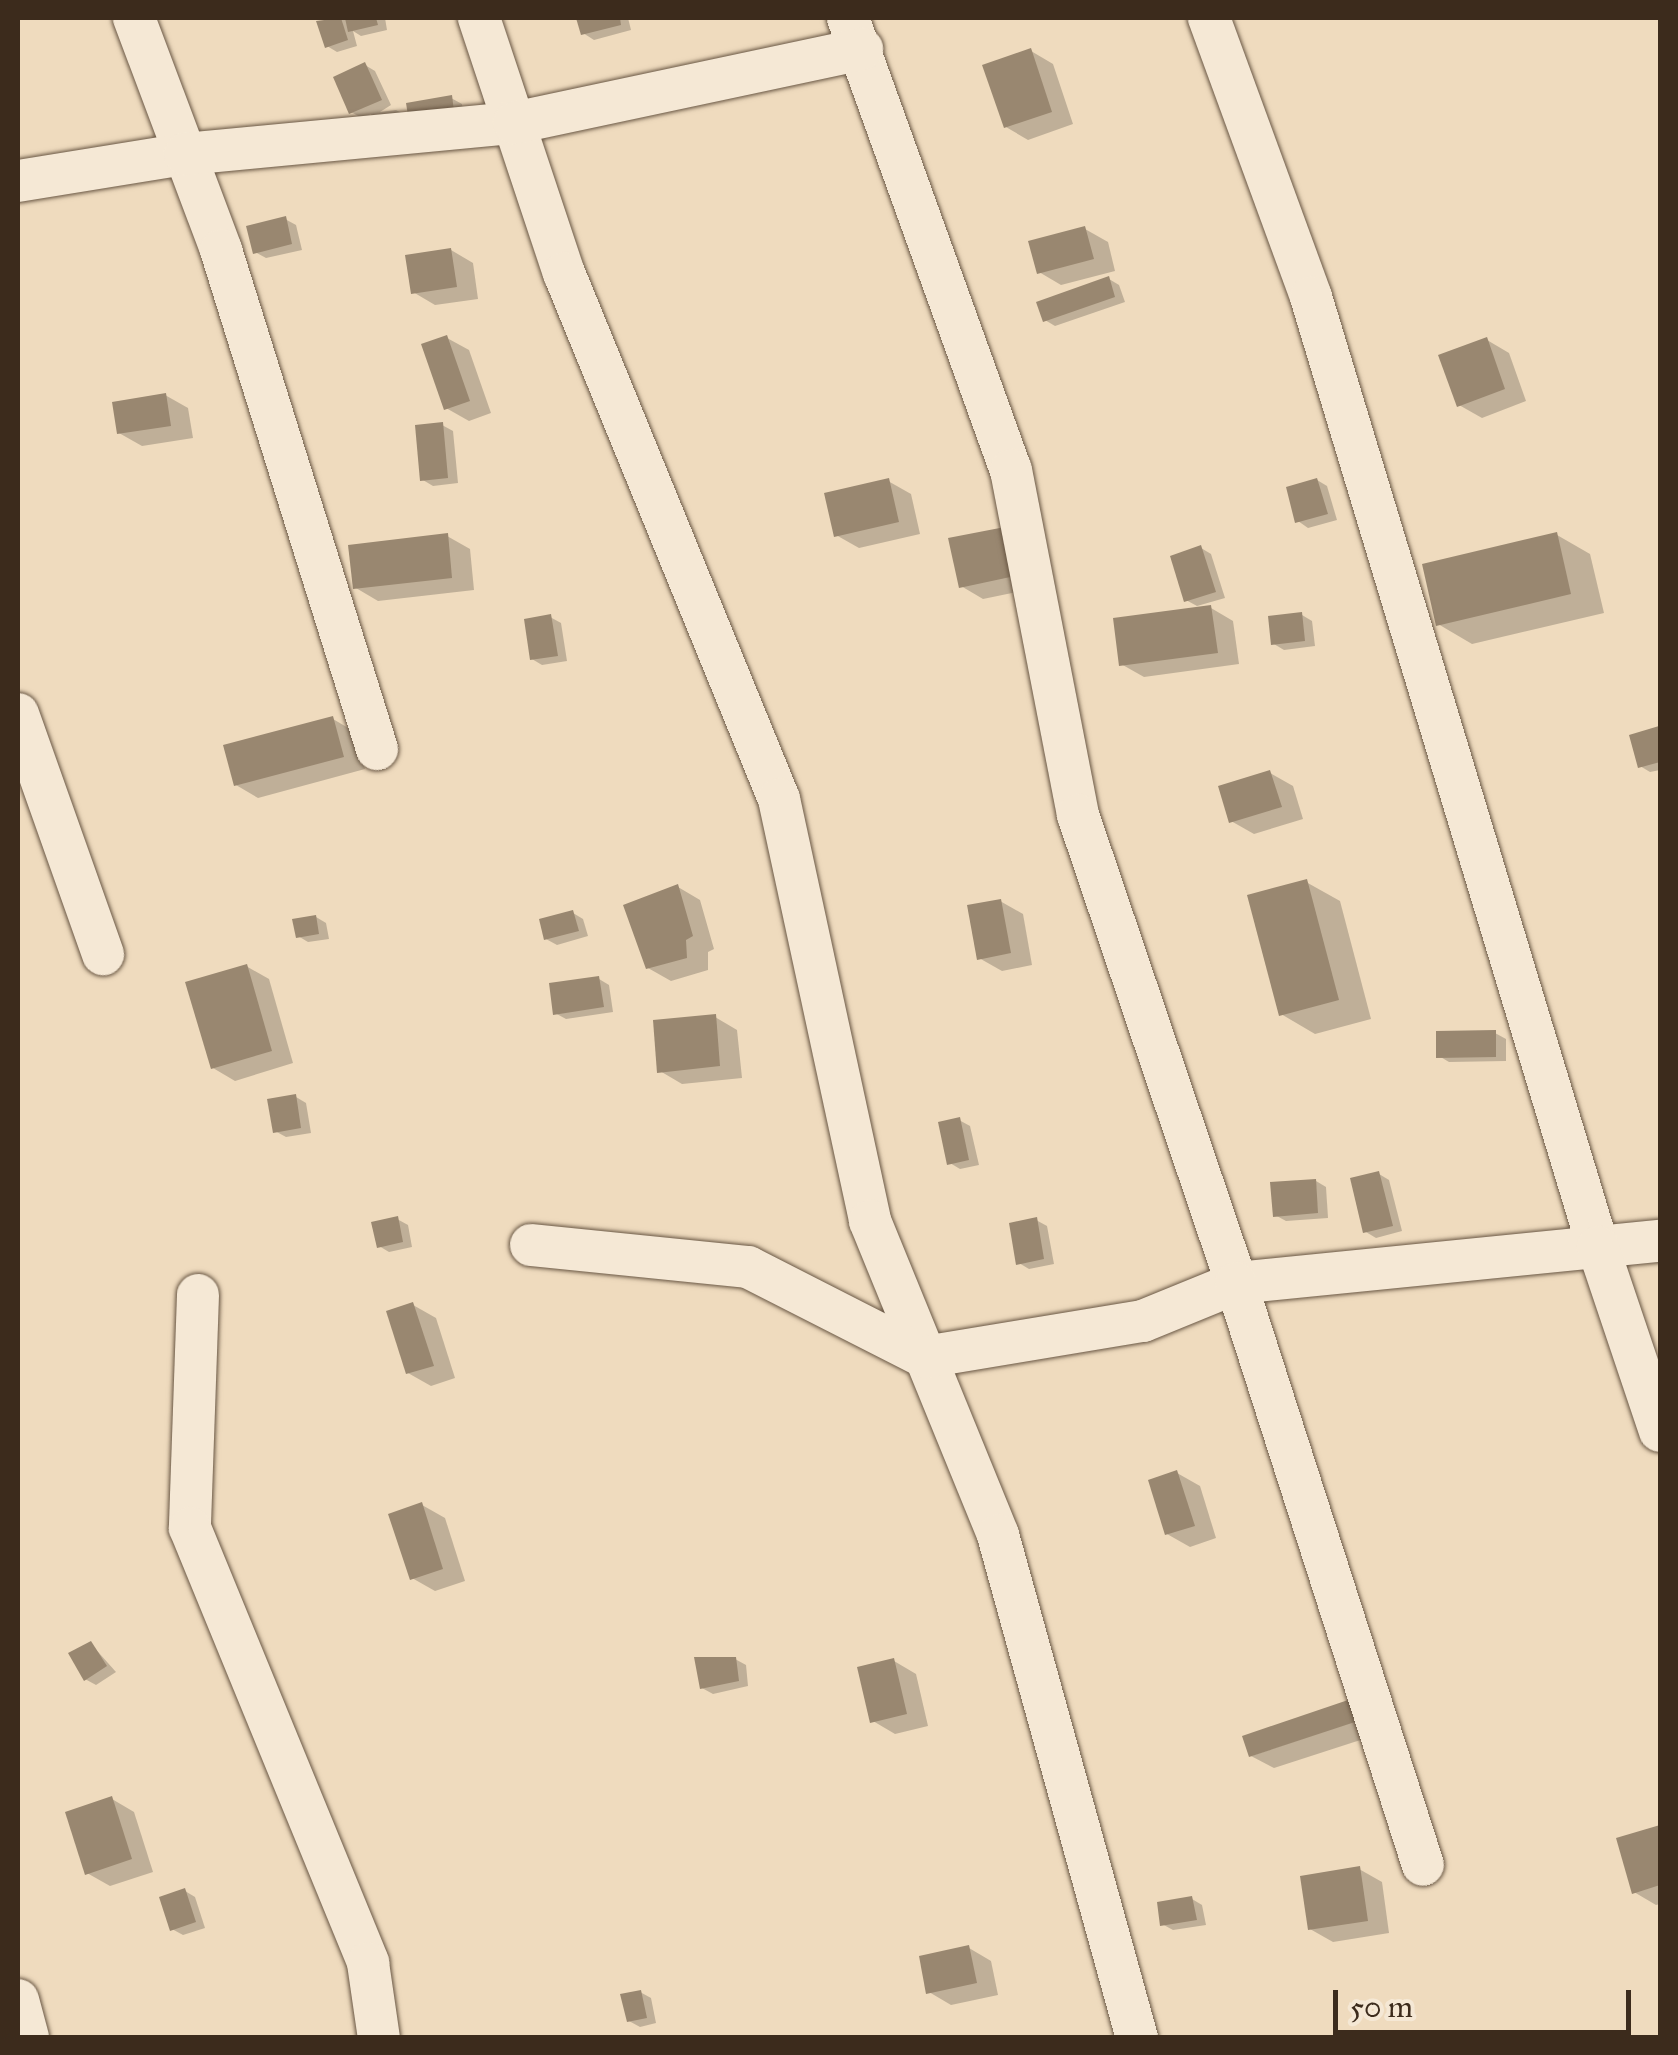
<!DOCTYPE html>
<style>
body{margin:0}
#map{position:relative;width:1678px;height:2055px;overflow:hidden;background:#efdbbe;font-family:"IM FELL Great Primer",serif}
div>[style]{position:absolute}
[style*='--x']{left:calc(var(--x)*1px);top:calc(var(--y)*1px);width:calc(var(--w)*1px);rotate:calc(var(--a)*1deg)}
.shadow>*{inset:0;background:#0003}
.building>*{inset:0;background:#998770}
.roads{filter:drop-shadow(0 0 2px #695744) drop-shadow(0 0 2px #695744)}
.minor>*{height:42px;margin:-21px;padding:0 21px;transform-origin:21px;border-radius:21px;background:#f5e8d5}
span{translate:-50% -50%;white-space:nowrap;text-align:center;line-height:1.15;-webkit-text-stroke:9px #f5e8d5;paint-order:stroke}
.frame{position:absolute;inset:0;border:20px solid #3c2b1c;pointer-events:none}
.scale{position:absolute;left:1333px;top:1990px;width:298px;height:45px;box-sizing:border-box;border:5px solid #3c2b1c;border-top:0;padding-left:12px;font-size:30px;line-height:35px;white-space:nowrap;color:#3c2b1c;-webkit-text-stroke:8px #f5e8d5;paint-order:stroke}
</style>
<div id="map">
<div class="shadow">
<div style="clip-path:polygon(335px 18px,385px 18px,387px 30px,361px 36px,353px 31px,357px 46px,337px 52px,327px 46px,319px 22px)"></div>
<div style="clip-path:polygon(579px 18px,628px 18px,631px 30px,594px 40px,583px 33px)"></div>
<div style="clip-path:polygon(1031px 51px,1053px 64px,1073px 124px,1028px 140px,1006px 127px)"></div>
<div style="clip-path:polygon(365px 65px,375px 71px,391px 105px,380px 112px,396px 110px,411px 118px,451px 98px,462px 104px,465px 125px,374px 129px,371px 114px,362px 118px,351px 112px)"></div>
<div style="clip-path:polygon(285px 219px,296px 225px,302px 250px,266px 258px,255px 252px)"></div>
<div style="clip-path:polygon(1085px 229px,1108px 242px,1115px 271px,1061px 285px,1039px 272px)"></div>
<div style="clip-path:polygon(451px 250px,473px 263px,478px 299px,435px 305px,413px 292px)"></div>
<div style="clip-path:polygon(1109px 279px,1119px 285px,1125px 302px,1055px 326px,1045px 320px)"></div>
<div style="clip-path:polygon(447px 338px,469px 350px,491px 413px,469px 421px,446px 408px)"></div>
<div style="clip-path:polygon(1487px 340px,1509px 353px,1526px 401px,1482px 418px,1459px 405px)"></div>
<div style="clip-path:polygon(165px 395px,188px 408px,193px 438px,142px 446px,119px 433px)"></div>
<div style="clip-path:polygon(442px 425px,453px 431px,458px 483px,433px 486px,423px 480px)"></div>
<div style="clip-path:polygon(1317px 480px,1327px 486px,1337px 520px,1308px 528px,1298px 521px)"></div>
<div style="clip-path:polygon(888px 481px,911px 494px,920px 534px,859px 548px,836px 535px)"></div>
<div style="clip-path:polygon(1557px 535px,1590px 554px,1604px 613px,1472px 644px,1438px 624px)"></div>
<div style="clip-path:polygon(447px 536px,470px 549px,474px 590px,378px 601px,356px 588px)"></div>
<div style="clip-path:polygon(951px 540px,1036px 588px,983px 599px,961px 586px)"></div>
<div style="clip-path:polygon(1201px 548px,1211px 554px,1225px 598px,1197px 606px,1186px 600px)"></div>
<div style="clip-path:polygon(1211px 608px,1233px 621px,1239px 664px,1144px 677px,1121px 664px)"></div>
<div style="clip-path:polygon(1302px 615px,1312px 621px,1315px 646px,1284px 650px,1274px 644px)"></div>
<div style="clip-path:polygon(550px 617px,561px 623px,567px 661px,542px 665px,532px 659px)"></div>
<div style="clip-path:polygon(333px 719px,355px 732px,365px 769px,258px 798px,236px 785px)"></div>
<div style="clip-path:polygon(1659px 729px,1660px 770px,1650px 772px,1640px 766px)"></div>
<div style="clip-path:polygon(1270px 773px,1293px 786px,1303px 819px,1254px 834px,1231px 821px)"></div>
<div style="clip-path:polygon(1306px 882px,1340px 901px,1371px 1019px,1315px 1034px,1281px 1014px)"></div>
<div style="clip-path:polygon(678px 887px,700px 900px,714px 949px,708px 952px,708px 970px,671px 981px,648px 968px)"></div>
<div style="clip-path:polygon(1000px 901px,1023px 914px,1032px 965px,1002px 971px,979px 958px)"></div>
<div style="clip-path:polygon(573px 913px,583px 919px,588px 936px,557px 945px,546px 939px)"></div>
<div style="clip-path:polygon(316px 917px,326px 923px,329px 939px,308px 942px,298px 936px)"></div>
<div style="clip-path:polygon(246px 966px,269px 979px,293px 1063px,235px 1081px,213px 1068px)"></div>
<div style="clip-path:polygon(599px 979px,609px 985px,613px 1012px,566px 1019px,555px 1013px)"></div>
<div style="clip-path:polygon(715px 1017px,737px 1030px,742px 1078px,682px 1084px,660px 1071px)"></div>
<div style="clip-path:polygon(1495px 1033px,1506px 1039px,1506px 1061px,1449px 1062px,1439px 1056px)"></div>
<div style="clip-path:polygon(296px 1097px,306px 1103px,311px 1133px,286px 1137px,275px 1131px)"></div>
<div style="clip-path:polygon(959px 1120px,970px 1126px,979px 1165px,960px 1169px,950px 1163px)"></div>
<div style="clip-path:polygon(1379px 1174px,1389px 1180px,1402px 1231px,1376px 1238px,1366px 1232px)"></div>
<div style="clip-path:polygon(1316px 1181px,1326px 1187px,1328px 1218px,1286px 1221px,1275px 1215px)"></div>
<div style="clip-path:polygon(397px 1219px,408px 1225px,412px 1247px,389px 1252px,379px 1246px)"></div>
<div style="clip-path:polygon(1036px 1220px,1047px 1226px,1054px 1264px,1029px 1269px,1019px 1263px)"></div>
<div style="clip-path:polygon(413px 1305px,436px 1318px,455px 1378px,431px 1386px,408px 1373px)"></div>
<div style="clip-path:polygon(1177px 1473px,1200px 1486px,1216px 1538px,1190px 1547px,1167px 1534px)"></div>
<div style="clip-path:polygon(422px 1505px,445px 1518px,465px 1581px,435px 1591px,412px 1578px)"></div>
<div style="clip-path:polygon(91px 1644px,116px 1672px,96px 1685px,85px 1679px)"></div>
<div style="clip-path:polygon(735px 1659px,746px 1665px,748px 1686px,713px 1694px,702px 1688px)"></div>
<div style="clip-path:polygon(894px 1661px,916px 1674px,928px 1726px,895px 1734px,873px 1721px)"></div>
<div style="clip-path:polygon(1376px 1714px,1382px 1733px,1274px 1768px,1251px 1756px)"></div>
<div style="clip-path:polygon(112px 1799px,134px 1812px,153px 1872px,110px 1886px,87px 1873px)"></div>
<div style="clip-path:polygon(1660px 1827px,1660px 1904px,1656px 1905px,1634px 1892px,1619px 1839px)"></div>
<div style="clip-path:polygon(1359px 1869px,1382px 1882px,1389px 1933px,1333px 1942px,1310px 1929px)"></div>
<div style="clip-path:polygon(185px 1891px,195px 1897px,205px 1928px,183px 1935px,172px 1929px)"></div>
<div style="clip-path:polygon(1192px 1899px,1202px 1905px,1206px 1925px,1173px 1930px,1162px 1924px)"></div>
<div style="clip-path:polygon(969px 1948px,991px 1961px,998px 1995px,951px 2005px,929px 1992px)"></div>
<div style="clip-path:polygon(640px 1992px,651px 1998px,656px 2023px,640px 2027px,629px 2021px)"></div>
</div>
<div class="building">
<div style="clip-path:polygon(341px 18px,348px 40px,325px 48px,316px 21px)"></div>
<div style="clip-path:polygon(345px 18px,376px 18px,378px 25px,348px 32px)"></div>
<div style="clip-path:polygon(576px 18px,620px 18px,621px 25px,581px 35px)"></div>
<div style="clip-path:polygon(1031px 48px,1052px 112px,1004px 128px,982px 65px)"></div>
<div style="clip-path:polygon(365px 62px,382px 100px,349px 114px,333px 77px)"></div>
<div style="clip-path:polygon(452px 95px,455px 120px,410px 128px,406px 103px)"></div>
<div style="clip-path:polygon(286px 216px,292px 244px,253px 254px,246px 226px)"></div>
<div style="clip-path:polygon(1085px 226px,1094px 259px,1037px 274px,1028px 241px)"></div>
<div style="clip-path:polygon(451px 248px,457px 287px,411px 294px,405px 255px)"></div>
<div style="clip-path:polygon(1109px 276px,1115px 297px,1043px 322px,1036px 302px)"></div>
<div style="clip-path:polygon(447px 335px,470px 401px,444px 410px,421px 344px)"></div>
<div style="clip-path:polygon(1487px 337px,1505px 389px,1457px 407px,1438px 355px)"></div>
<div style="clip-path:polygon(166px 393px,171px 426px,117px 434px,112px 402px)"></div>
<div style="clip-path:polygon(443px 422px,448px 478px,420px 481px,415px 425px)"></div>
<div style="clip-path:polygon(889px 478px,899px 522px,834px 537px,824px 493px)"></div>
<div style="clip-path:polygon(1317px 478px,1328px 514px,1295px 523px,1286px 487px)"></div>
<div style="clip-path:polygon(1005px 527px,1015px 576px,959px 588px,948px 538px)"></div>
<div style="clip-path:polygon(1557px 532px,1571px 594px,1436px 626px,1422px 564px)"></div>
<div style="clip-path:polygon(448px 533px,452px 578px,353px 589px,348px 545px)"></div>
<div style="clip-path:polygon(1201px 545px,1216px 592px,1184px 602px,1170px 556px)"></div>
<div style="clip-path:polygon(1211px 605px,1218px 653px,1119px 666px,1113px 618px)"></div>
<div style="clip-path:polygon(1302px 612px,1305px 641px,1271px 645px,1268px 616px)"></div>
<div style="clip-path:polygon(551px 614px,558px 656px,530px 660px,524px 619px)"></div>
<div style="clip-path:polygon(333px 716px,344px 757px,234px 786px,223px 745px)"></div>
<div style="clip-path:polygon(1659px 726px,1660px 762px,1638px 768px,1629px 735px)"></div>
<div style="clip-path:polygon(1270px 770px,1282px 807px,1229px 823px,1218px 786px)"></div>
<div style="clip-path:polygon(1307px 879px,1339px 1000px,1279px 1016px,1247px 895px)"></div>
<div style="clip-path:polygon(678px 884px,693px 936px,686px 940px,687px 958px,646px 969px,623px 905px)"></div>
<div style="clip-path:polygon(1001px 899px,1011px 953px,977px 960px,967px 905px)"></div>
<div style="clip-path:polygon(573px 910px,579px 931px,544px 940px,539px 919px)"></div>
<div style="clip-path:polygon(316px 915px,319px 934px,296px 938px,292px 919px)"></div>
<div style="clip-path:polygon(247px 964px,272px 1051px,211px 1069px,185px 982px)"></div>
<div style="clip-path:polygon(599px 976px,604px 1007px,553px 1015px,549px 983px)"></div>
<div style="clip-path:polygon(716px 1014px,720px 1066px,657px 1073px,653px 1020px)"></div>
<div style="clip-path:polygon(1496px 1030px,1496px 1057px,1436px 1058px,1436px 1031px)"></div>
<div style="clip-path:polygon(296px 1094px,301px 1128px,273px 1133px,267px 1099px)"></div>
<div style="clip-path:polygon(960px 1117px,969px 1160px,947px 1165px,938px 1122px)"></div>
<div style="clip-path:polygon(1379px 1171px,1393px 1226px,1363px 1233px,1350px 1178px)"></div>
<div style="clip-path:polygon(1316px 1179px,1318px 1213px,1273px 1217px,1270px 1182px)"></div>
<div style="clip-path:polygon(398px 1216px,403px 1242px,377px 1248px,371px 1222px)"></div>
<div style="clip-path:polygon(1037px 1217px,1044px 1259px,1016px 1265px,1009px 1223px)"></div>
<div style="clip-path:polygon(413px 1302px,434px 1366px,406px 1374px,386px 1311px)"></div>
<div style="clip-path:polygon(1177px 1470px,1195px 1526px,1165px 1535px,1148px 1480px)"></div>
<div style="clip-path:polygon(422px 1502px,443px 1569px,410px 1580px,388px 1514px)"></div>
<div style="clip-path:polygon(91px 1641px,107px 1666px,84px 1681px,68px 1653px)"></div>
<div style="clip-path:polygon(694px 1657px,736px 1657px,739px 1681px,700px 1689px)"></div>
<div style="clip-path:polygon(894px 1658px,907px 1714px,870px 1723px,857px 1667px)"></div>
<div style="clip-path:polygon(1354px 1698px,1361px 1720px,1249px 1757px,1242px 1736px)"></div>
<div style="clip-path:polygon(112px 1796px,132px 1859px,85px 1875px,65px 1812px)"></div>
<div style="clip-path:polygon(1660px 1825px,1660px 1885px,1632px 1894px,1616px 1838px)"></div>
<div style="clip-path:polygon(1360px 1866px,1368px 1921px,1308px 1930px,1300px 1876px)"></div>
<div style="clip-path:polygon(185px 1888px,196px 1922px,170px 1931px,159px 1897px)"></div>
<div style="clip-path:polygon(1192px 1896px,1197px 1920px,1160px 1926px,1157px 1902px)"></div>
<div style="clip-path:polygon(969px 1945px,977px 1983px,926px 1994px,919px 1956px)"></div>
<div style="clip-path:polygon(641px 1990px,647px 2018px,627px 2022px,620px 1994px)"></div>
</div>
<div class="roads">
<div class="minor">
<div style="--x:134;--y:18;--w:248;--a:69.4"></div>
<div style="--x:221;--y:250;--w:523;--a:72.64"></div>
<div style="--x:479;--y:18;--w:269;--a:71.6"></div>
<div style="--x:564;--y:273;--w:568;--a:67.77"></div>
<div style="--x:779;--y:799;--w:432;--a:77.8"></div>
<div style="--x:870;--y:1221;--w:339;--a:67.8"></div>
<div style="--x:998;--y:1535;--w:522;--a:74.55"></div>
<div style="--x:848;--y:18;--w:480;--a:70.2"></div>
<div style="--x:1011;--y:470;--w:351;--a:79"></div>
<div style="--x:1078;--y:815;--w:494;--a:71.3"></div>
<div style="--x:1236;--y:1283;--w:426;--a:-5.7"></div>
<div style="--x:1209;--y:18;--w:297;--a:69.9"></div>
<div style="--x:1311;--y:297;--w:992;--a:73.19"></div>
<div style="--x:1598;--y:1247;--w:194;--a:71.4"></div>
<div style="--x:18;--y:181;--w:169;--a:-9.2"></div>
<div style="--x:185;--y:154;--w:330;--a:-5.4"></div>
<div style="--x:514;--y:123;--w:356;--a:-12"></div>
<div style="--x:18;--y:714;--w:255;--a:70.5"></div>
<div style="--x:531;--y:1245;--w:218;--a:5.8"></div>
<div style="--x:748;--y:1267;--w:199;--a:27"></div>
<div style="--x:925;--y:1357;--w:221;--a:-9.4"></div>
<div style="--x:1143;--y:1321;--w:100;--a:-22.2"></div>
<div style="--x:1236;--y:1283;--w:611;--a:72.19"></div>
<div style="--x:198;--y:1295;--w:233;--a:92"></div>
<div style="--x:190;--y:1528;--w:470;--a:67.7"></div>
<div style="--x:368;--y:1963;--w:76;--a:81.7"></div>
<div style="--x:18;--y:2000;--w:39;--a:75"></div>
</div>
</div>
<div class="frame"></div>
<div class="scale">50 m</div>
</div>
